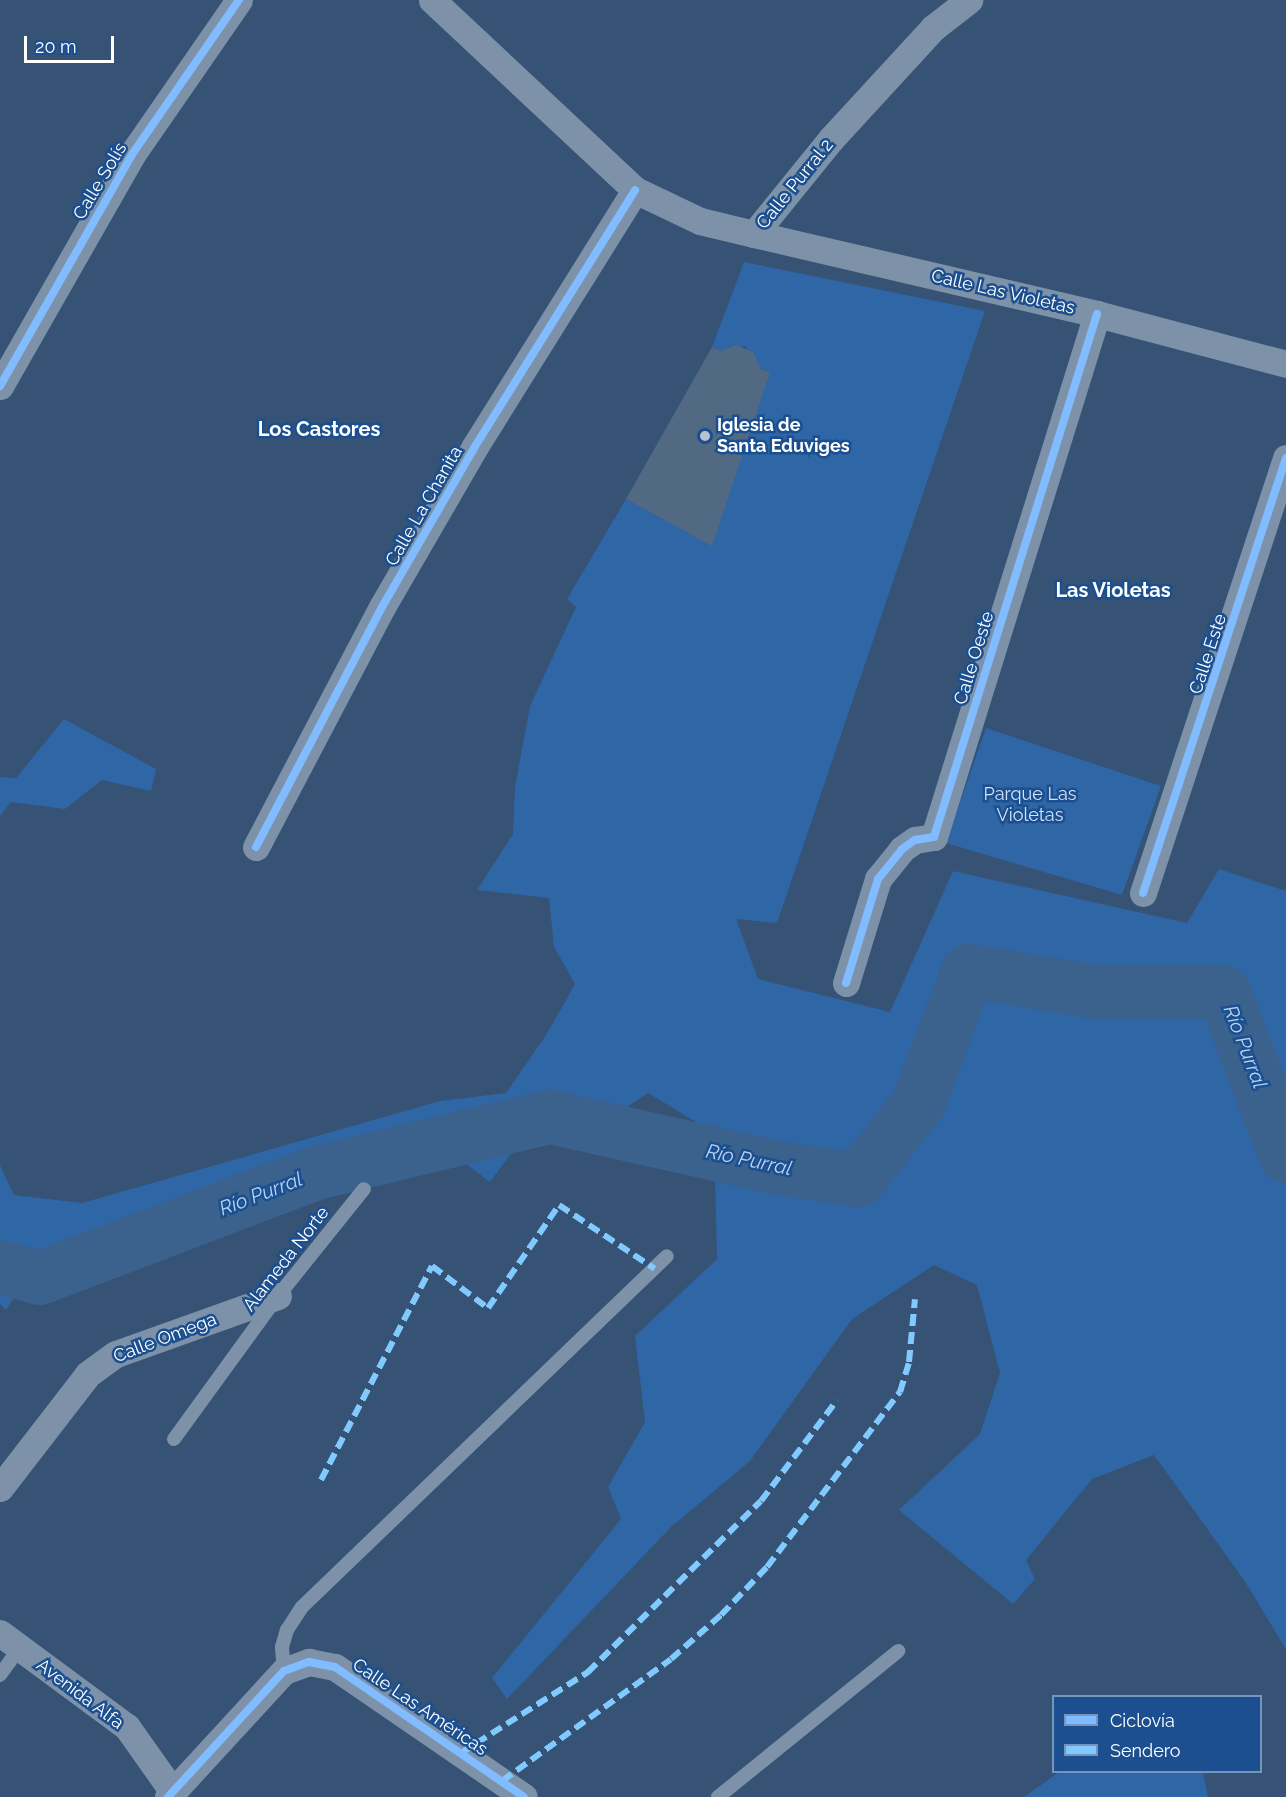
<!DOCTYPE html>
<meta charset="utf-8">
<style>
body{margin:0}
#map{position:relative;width:1286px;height:1797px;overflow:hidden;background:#365274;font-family:Raleway,sans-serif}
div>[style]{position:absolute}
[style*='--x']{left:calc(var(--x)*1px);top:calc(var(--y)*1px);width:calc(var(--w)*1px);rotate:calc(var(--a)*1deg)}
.green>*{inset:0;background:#2f66a5}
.river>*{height:54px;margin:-27px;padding:0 27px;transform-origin:27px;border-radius:27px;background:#3b618d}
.building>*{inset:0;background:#526984}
.lane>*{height:14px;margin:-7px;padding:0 7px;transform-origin:7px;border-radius:7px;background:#7d92a8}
.street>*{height:27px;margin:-13.5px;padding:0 13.5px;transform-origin:13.5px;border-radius:13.5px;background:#7d92a8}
.quiet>*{height:6px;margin-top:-3px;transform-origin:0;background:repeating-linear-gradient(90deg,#80caff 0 12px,transparent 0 18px)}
.cycleway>*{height:8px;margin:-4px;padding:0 4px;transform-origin:4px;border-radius:4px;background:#80bcff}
.dots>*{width:16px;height:16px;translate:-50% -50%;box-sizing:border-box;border:3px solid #1b4f8f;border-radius:50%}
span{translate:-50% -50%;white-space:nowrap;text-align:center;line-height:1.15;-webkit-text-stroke:5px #1b4f8f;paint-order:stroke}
.street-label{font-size:18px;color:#fff}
.poi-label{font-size:18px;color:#fff;font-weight:700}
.left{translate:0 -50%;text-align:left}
.park-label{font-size:18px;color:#cfe3fa}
.neighbourhood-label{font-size:20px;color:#fff;font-weight:700}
.water-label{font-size:20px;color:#b5d3f5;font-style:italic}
.legend{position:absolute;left:1052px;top:1695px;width:210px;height:78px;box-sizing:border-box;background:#1b4f8f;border:2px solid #7695bc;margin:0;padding:8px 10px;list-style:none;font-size:18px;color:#fff}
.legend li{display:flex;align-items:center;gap:12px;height:30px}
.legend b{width:30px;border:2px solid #7695bc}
.scale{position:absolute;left:24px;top:36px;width:90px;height:27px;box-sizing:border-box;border:3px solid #fff;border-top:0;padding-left:8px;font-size:18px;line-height:21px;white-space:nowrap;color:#fff;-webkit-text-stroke:4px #1b4f8f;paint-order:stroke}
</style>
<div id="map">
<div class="green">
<div style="clip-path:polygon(744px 262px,985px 311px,777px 923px,736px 919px,758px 979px,890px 1012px,953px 871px,1187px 923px,1219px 869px,1286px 891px,1286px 1649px,1244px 1580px,1154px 1455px,1092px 1479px,1026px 1560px,1035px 1579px,1013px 1604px,899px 1510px,980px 1434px,1000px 1373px,977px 1285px,934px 1265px,852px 1319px,750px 1461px,671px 1527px,507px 1699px,492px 1678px,621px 1519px,608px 1487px,645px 1422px,635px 1336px,717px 1259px,714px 1133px,648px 1093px,616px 1114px,532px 1125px,490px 1182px,423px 1131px,320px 1185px,45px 1291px,15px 1296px,6px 1310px,0 1304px,0 1165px,14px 1195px,82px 1203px,440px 1101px,506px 1093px,546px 1035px,575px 984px,554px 947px,549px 898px,477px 890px,513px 834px,515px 787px,530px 706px,576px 607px,567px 599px,626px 499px,711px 545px,769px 372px,761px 368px,745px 346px,722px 351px,712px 347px)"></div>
<div style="clip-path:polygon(64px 719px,156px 769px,151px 791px,102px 780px,65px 809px,11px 802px,0 816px,0 777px,16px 778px)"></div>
<div style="clip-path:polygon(986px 728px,1161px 786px,1122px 895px,946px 843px)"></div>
<div style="clip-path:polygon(1059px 1772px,1203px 1772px,1208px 1797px,1024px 1797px)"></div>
</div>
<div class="river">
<div style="--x:0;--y:1267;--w:41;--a:15.4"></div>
<div style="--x:40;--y:1278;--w:295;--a:-20.8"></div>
<div style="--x:316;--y:1173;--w:241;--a:-13.5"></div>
<div style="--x:550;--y:1117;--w:234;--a:12.6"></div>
<div style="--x:778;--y:1168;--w:82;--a:8.4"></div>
<div style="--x:859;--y:1180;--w:98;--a:-52.4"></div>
<div style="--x:919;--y:1102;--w:140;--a:-69.5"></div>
<div style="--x:968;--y:971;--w:137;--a:9.3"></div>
<div style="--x:1103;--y:993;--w:121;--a:0"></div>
<div style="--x:1224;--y:993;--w:174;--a:69.2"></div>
</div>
<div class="building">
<div style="clip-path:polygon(736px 345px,753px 352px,761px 369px,770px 372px,712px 546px,626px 499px,712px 347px,722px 351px)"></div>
</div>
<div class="lane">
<div style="--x:174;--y:1439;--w:177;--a:-54"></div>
<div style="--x:278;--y:1296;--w:137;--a:-51.2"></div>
<div style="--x:284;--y:1671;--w:24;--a:-95"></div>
<div style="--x:282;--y:1647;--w:18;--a:-74"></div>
<div style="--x:287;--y:1630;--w:27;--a:-57"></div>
<div style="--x:302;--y:1607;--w:506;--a:-43.88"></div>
<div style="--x:0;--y:1675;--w:32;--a:-54"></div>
<div style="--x:718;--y:1797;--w:232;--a:-39"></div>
</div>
<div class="street">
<div style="--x:432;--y:0;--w:278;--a:43.1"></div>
<div style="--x:635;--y:190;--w:72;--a:25.5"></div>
<div style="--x:700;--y:221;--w:56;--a:13.5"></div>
<div style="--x:754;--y:234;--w:122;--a:-51"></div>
<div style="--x:831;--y:139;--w:151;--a:-47.4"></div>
<div style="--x:933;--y:28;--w:46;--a:-37.9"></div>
<div style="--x:754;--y:234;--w:352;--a:13.1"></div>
<div style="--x:1097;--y:314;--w:196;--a:14.8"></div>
<div style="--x:0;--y:386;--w:268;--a:-60.3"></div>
<div style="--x:133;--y:153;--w:186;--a:-55.3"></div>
<div style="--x:256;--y:847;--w:271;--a:-62.3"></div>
<div style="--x:382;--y:607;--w:184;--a:-59.9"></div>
<div style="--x:474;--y:448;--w:304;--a:-58"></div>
<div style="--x:1143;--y:893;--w:458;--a:-71.8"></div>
<div style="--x:846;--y:983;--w:109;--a:-72.9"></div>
<div style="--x:878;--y:879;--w:38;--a:-51"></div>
<div style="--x:902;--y:849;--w:16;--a:-35"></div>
<div style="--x:915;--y:840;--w:19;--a:-9"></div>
<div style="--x:934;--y:837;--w:548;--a:-72.69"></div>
<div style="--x:0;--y:1488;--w:144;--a:-52.3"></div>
<div style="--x:88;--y:1374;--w:34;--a:-36"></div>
<div style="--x:116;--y:1354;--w:172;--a:-19.7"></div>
<div style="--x:0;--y:1633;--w:158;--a:36.5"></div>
<div style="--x:127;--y:1727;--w:80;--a:54.7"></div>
<div style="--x:168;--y:1797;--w:171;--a:-47.4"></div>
<div style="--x:284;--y:1671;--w:27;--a:-20"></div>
<div style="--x:309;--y:1662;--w:26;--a:11"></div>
<div style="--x:335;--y:1667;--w:229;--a:34.5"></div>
</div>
<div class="quiet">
<div style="--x:321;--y:1480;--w:241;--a:-62.6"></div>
<div style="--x:432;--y:1266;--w:70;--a:36.9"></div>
<div style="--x:488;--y:1308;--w:125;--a:-55.4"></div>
<div style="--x:559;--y:1205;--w:115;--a:33.7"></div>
<div style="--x:461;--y:1753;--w:151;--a:-32.5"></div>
<div style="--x:588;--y:1672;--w:243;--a:-44.7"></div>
<div style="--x:761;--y:1501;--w:126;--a:-53"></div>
<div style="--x:502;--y:1781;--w:208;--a:-35.8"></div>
<div style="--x:671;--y:1659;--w:67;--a:-41.3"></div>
<div style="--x:721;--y:1615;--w:66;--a:-46.2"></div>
<div style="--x:767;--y:1567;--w:220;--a:-52.8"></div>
<div style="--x:900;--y:1392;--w:31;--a:-73"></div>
<div style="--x:909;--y:1362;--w:63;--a:-84.6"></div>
</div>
<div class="cycleway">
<div style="--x:0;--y:386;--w:268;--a:-60.3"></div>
<div style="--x:133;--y:153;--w:186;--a:-55.3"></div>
<div style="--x:256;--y:847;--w:271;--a:-62.3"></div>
<div style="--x:382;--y:607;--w:184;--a:-59.9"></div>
<div style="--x:474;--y:448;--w:304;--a:-58"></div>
<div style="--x:1143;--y:893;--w:458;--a:-71.8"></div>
<div style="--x:846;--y:983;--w:109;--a:-72.9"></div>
<div style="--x:878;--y:879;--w:38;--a:-51"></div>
<div style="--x:902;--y:849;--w:16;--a:-35"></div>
<div style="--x:915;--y:840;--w:19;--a:-9"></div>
<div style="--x:934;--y:837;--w:548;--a:-72.69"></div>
<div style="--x:168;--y:1797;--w:171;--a:-47.4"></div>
<div style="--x:284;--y:1671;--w:27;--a:-20"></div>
<div style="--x:309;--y:1662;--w:26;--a:11"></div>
<div style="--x:335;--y:1667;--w:229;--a:34.5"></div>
</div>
<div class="dots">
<div style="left:705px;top:436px;background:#b9c2ce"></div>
</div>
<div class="street-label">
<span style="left:100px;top:181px;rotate:-59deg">Calle Solís</span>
<span style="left:795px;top:184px;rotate:-51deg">Calle Purral 2</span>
<span style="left:1003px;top:292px;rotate:13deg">Calle Las Violetas</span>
<span style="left:424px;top:506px;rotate:-60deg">Calle La Chanita</span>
<span style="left:1208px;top:654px;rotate:-72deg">Calle Este</span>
<span style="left:974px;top:658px;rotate:-73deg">Calle Oeste</span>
<span style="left:286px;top:1259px;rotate:-52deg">Alameda Norte</span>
<span style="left:165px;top:1338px;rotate:-21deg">Calle Omega</span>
<span style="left:80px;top:1694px;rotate:37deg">Avenida Alfa</span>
<span style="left:420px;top:1707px;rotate:34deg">Calle Las Américas</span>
</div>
<div class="poi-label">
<span class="left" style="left:717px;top:436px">Iglesia de<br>Santa Eduviges</span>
</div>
<div class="park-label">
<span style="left:1030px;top:805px">Parque Las<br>Violetas</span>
</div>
<div class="neighbourhood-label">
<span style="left:319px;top:429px">Los Castores</span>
<span style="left:1113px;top:590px">Las Violetas</span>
</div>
<div class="water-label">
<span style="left:1245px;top:1047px;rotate:69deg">Río Purral</span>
<span style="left:749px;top:1160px;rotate:12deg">Río Purral</span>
<span style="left:261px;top:1194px;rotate:-21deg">Río Purral</span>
</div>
<ul class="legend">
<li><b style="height:8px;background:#80bcff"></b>Ciclovía</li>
<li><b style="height:8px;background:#80caff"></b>Sendero</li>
</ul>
<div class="scale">20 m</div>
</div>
